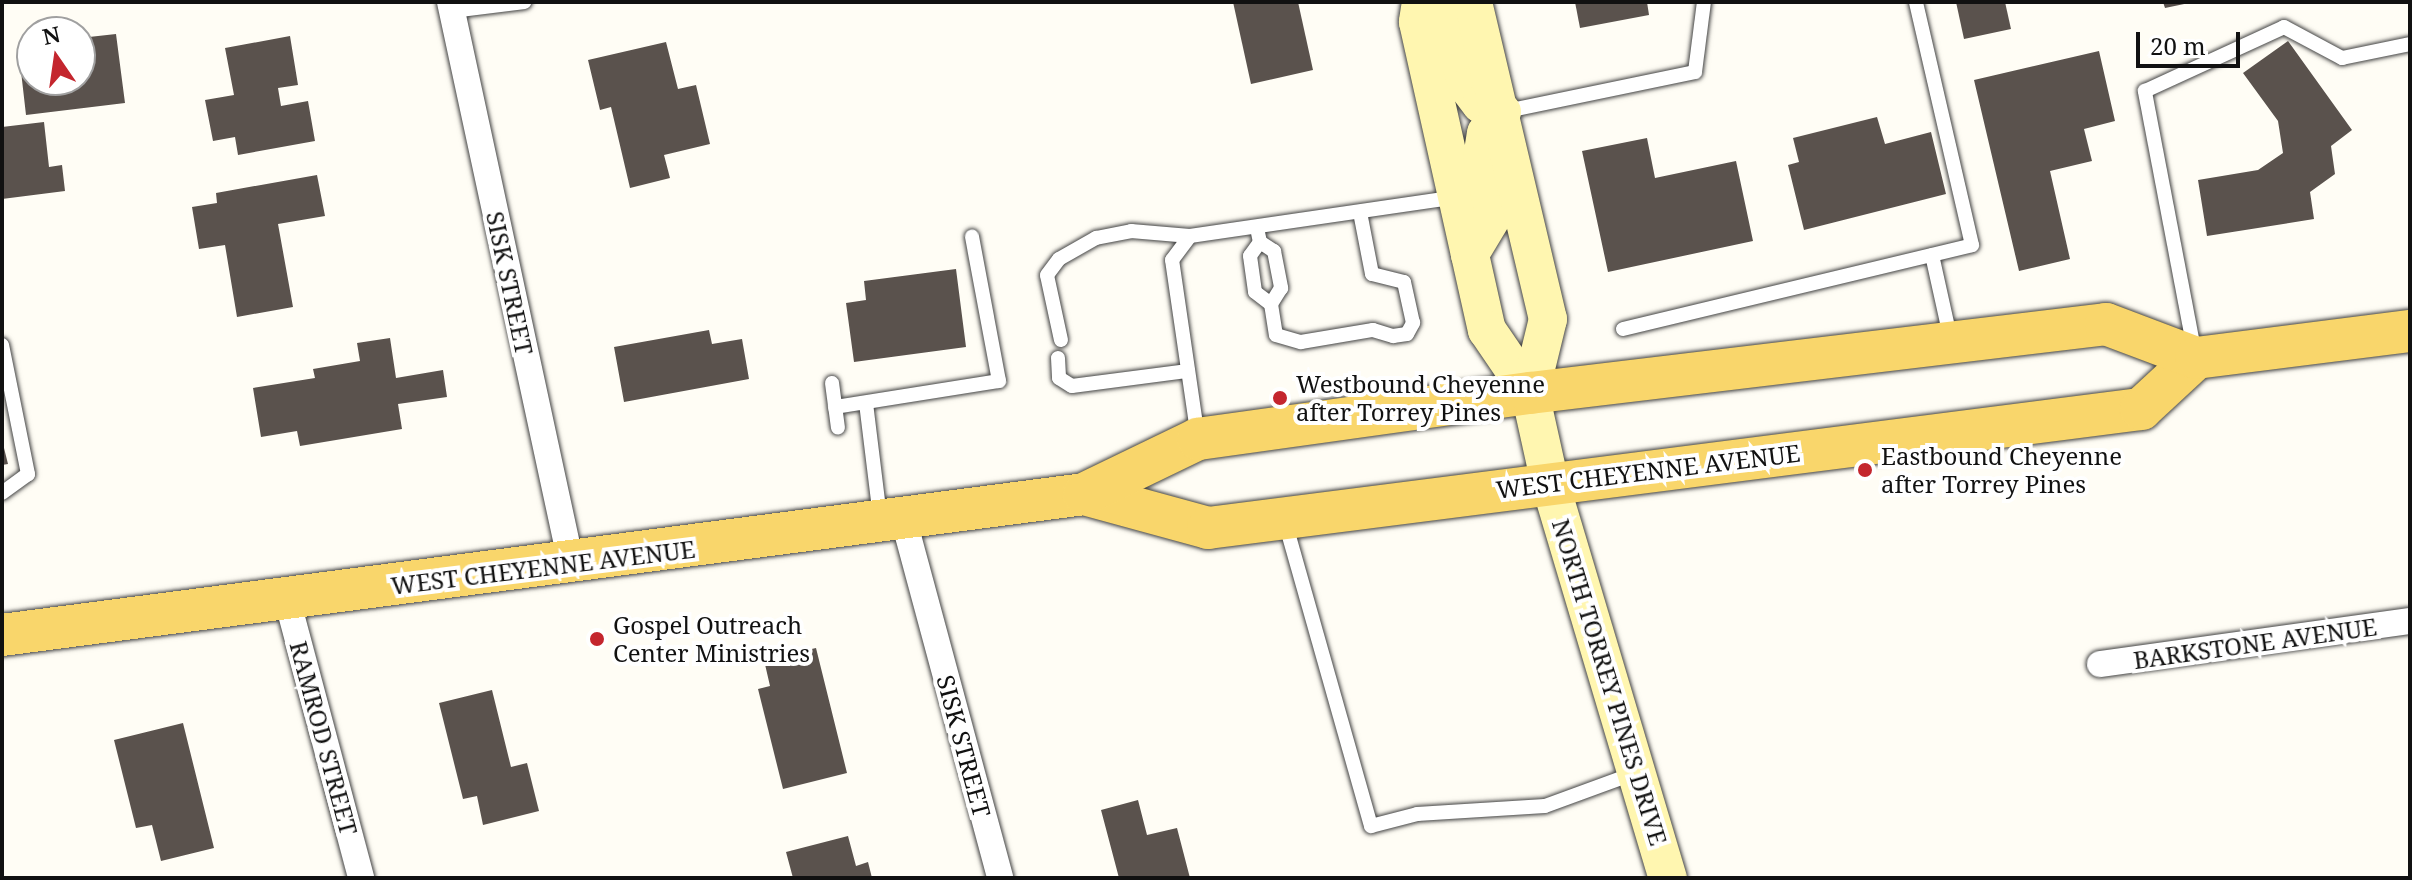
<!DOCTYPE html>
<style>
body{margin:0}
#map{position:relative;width:2412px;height:880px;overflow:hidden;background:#fffdf5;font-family:"Noto Serif",serif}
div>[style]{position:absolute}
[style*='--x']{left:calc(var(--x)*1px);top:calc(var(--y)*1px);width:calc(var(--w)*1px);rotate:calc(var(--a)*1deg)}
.building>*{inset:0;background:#5a524d}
.roads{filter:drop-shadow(0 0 2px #444) drop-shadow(0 0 2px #444)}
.lane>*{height:14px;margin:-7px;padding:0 7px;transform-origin:7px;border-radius:7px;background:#fff}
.street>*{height:26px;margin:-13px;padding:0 13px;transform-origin:13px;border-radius:13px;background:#fff}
.secondary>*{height:38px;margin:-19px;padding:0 19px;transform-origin:19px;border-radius:19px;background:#fff6b0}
.primary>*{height:42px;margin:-21px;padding:0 21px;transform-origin:21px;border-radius:21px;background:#f9d66b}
.dots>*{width:22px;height:22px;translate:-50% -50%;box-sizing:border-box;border:4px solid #fff;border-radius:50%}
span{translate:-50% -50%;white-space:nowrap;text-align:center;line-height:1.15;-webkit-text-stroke:8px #fff;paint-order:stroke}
.street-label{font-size:24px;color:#111}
.poi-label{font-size:24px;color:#111}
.left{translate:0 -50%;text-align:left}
.frame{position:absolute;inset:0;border:4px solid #111;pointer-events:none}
.north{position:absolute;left:16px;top:16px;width:80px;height:80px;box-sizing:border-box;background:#fff;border:2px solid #a0a0a0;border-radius:50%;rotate:347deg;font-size:22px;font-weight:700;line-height:32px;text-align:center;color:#111}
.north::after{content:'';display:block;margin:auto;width:28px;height:36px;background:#c4262e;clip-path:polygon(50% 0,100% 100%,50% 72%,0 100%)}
.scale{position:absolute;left:2136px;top:32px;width:104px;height:36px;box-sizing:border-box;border:4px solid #111;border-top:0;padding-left:10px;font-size:24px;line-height:28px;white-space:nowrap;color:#111;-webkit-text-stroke:6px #fff;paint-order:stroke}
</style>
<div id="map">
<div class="building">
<div style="clip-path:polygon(1233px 2px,1298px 2px,1313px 70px,1251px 84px)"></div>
<div style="clip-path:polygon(1575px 2px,1647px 2px,1649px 15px,1580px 28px)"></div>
<div style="clip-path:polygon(1956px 2px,2005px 2px,2011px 29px,1964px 39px)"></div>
<div style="clip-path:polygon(2163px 2px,2189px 2px,2189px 3px,2165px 8px)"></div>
<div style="clip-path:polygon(116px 34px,125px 103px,26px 115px,18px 45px,32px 44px,32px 80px,80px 80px,80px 38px)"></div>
<div style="clip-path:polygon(290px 36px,298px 85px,278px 88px,281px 106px,308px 101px,315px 141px,238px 155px,235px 137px,213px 141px,205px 100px,234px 95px,225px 48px)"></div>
<div style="clip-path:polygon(2288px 41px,2352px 130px,2331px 146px,2335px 174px,2310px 192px,2314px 219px,2207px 236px,2198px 180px,2258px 170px,2283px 153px,2278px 121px,2243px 73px)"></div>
<div style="clip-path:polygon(666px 42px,678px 89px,696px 85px,710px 144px,664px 155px,670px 178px,630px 188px,611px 107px,600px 110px,588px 60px)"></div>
<div style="clip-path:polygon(2099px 51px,2115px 121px,2084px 129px,2092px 161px,2050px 171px,2070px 259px,2019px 271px,1974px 80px)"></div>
<div style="clip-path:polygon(1877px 117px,1885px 144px,1931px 132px,1946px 194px,1804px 230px,1788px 165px,1799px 162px,1793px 138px)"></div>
<div style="clip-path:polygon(44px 122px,49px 167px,62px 165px,65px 191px,2px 199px,2px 127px)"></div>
<div style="clip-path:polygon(1647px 138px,1655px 178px,1736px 161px,1753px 241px,1608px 272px,1582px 151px)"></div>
<div style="clip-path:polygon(317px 175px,325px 216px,278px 224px,293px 307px,237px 317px,225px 245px,199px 249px,192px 207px,217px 203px,216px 193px)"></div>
<div style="clip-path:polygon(956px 269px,966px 347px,854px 362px,846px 303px,866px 300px,864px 281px)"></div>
<div style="clip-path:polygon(709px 330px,712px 344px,742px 339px,749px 379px,624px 402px,614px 347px)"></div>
<div style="clip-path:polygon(390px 338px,396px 378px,443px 370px,447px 397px,398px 404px,402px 429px,300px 446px,297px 431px,261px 437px,253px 388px,315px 378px,313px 369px,360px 361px,357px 343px)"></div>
<div style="clip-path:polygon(2px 440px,8px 464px,2px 465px)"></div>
<div style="clip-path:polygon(816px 648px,847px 773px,783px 789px,758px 689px,770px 686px,764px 660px)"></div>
<div style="clip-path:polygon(492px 690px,511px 767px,527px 763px,539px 811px,483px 825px,477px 796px,463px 799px,439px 703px)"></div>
<div style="clip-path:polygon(183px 723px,214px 848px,161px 861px,152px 825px,136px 828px,114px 740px)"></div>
<div style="clip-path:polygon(1138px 800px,1147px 835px,1177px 828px,1190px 878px,1119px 878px,1101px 810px)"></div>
<div style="clip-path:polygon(848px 836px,856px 866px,868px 862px,872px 878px,793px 878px,786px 852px)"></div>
</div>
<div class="roads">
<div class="lane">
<div style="--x:452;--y:11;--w:73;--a:-7.1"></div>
<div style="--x:1502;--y:112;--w:197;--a:-11.7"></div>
<div style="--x:1695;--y:72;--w:71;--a:-82.7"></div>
<div style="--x:1257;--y:228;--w:14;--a:78"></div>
<div style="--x:1260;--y:242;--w:17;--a:33"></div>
<div style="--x:1274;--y:251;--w:38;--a:79"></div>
<div style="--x:1281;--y:288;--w:19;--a:122"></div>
<div style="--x:1271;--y:304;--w:31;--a:81"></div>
<div style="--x:1276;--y:335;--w:26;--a:16"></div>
<div style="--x:1301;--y:342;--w:73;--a:-9.5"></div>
<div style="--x:1373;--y:330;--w:21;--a:17"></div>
<div style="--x:1393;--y:336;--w:14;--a:-8"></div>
<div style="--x:1407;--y:334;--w:13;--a:-61"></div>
<div style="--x:1413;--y:323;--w:42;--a:-102.4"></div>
<div style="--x:1404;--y:282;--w:33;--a:-166"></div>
<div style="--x:1372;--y:274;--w:63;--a:-101"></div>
<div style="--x:1260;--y:242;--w:17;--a:126"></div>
<div style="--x:1250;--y:256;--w:36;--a:82"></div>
<div style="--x:1255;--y:292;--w:20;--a:37"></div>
<div style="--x:1932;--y:255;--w:88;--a:77.5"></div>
<div style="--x:1623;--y:329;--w:359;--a:-13.5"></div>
<div style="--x:1972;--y:245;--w:249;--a:-103"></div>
<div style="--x:1061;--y:340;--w:66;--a:-102.2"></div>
<div style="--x:1047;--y:275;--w:20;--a:-53"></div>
<div style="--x:1059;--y:259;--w:43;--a:-29.6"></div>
<div style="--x:1096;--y:238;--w:36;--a:-11"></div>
<div style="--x:1131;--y:231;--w:59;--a:4.8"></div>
<div style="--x:2;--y:345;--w:132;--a:78.6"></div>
<div style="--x:28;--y:474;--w:32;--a:144"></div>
<div style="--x:2194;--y:349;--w:263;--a:-100.8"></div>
<div style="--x:2145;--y:91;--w:153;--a:-24.7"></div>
<div style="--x:2284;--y:27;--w:66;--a:28.1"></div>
<div style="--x:2342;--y:58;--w:69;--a:-11.6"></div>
<div style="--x:1058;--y:358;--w:20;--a:87"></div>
<div style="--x:1059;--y:378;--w:15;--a:32"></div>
<div style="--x:1072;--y:386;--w:117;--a:-7.4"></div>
<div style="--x:832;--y:383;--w:45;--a:82.4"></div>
<div style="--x:866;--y:403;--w:115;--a:83"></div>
<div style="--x:835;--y:407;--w:166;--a:-9"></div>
<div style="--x:999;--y:381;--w:147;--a:-100.6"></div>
<div style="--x:1198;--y:438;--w:180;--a:-98.3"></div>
<div style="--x:1172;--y:260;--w:30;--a:-53"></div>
<div style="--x:1190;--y:236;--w:270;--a:-8.3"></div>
<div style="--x:1285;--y:522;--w:316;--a:74.2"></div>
<div style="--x:1371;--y:826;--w:48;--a:-14.6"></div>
<div style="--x:1417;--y:814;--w:128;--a:-3.6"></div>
<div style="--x:1545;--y:806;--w:96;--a:-20.1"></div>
</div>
<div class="street">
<div style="--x:450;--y:2;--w:574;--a:77.83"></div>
<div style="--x:904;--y:521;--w:370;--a:74.9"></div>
<div style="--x:287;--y:599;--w:289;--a:75.1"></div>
<div style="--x:2100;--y:664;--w:313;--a:-7.9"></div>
</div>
<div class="secondary">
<div style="--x:1421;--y:2;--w:20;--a:99"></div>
<div style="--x:1418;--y:22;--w:316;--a:77.4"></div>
<div style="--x:1487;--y:330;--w:76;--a:55.7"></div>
<div style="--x:1530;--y:393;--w:92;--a:77.5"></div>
<div style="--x:1550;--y:483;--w:412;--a:73.4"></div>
<div style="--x:1442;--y:2;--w:89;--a:73"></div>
<div style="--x:1468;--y:87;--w:21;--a:53"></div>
<div style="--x:1481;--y:104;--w:22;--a:21"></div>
<div style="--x:1502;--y:112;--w:26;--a:127"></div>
<div style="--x:1486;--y:133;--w:24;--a:99"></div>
<div style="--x:1482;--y:157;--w:58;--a:78.1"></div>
<div style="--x:1494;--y:214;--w:47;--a:121"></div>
<div style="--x:1473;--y:2;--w:326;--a:76.7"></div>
<div style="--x:1548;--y:319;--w:76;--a:103.7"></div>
</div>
<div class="primary">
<div style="--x:1084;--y:494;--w:129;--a:15.3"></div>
<div style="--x:1208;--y:528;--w:941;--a:-7.27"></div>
<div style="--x:2141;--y:409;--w:75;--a:-42.8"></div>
<div style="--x:2;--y:635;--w:1091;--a:-7.42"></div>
<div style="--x:1084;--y:494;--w:127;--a:-25.8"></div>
<div style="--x:1198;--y:439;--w:335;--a:-7.9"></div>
<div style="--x:1530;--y:393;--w:580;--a:-6.83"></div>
<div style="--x:2106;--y:324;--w:96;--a:20.7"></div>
<div style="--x:2196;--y:358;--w:216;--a:-7.2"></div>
</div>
</div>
<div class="dots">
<div style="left:1280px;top:398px;background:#c4262e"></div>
<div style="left:1865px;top:470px;background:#c4262e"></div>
<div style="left:597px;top:639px;background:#c4262e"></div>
</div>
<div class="street-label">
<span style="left:510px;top:283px;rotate:78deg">SISK STREET</span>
<span style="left:1648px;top:471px;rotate:-7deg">WEST CHEYENNE AVENUE</span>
<span style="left:543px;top:567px;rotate:-7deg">WEST CHEYENNE AVENUE</span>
<span style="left:2255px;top:643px;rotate:-8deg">BARKSTONE AVENUE</span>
<span style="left:1610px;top:682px;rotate:73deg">NORTH TORREY PINES DRIVE</span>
<span style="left:324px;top:738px;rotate:75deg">RAMROD STREET</span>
<span style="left:964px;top:746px;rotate:75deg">SISK STREET</span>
</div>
<div class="poi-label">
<span class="left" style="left:1296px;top:398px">Westbound Cheyenne<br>after Torrey Pines</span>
<span class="left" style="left:1881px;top:470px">Eastbound Cheyenne<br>after Torrey Pines</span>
<span class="left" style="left:613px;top:639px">Gospel Outreach<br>Center Ministries</span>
</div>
<div class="frame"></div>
<div class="north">N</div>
<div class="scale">20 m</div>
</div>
